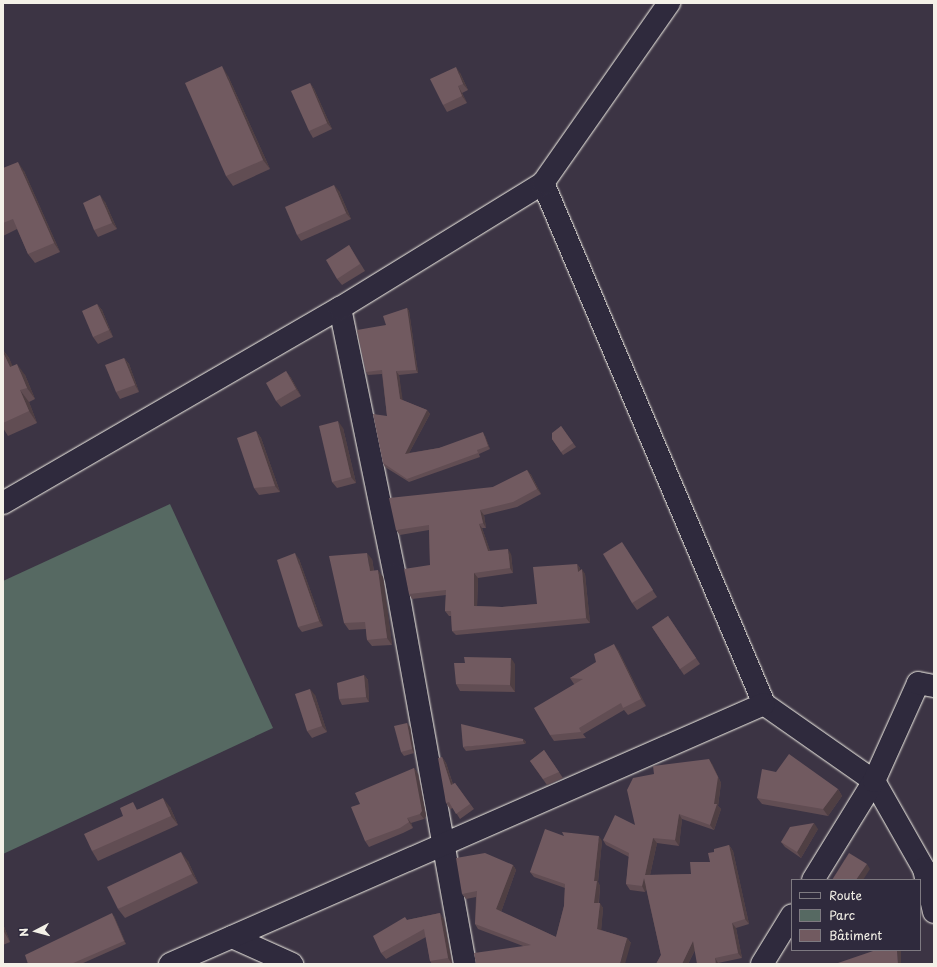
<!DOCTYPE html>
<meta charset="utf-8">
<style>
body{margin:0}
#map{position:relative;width:937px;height:967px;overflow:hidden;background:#3c3444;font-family:"Playpen Sans",sans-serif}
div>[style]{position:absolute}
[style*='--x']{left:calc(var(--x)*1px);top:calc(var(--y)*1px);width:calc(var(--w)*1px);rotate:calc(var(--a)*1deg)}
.green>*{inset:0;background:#566962}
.roads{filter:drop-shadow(0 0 1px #f4f1e8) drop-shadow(0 0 1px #f4f1e8)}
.minor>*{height:22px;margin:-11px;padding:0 11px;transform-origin:11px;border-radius:11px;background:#2f2a3d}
.wall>*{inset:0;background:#614d53}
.shaded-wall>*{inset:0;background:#4f3f43}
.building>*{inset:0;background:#715a60}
span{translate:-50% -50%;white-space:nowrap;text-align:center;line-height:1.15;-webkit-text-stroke:3px #2f2a3d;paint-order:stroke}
.frame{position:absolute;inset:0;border:4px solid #f4f1e8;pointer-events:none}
.legend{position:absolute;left:791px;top:879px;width:130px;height:72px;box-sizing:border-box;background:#2f2a3d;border:1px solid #7e7a81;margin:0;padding:5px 7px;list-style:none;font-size:12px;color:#f4f1e8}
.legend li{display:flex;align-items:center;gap:8px;height:20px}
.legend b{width:20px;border:1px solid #7e7a81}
.north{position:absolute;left:16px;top:911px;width:40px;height:40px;-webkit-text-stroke:3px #2f2a3d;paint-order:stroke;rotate:264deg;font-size:11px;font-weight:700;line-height:16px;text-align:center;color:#f4f1e8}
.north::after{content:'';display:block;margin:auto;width:14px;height:18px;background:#f4f1e8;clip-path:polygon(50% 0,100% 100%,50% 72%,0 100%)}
</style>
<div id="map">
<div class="green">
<div style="clip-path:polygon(170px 504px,273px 728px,3px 854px,3px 581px)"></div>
</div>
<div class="roads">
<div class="minor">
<div style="--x:543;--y:183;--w:566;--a:67.01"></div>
<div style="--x:764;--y:704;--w:134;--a:35"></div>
<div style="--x:874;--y:781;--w:101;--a:60.4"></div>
<div style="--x:924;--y:869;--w:44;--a:76.9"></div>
<div style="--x:340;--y:308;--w:273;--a:78.4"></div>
<div style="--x:395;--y:575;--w:395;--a:79.8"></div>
<div style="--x:3;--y:503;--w:389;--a:-30.1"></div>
<div style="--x:340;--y:308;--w:238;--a:-31.6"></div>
<div style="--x:543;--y:183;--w:220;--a:-55"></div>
<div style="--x:813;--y:880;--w:116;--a:-58.4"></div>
<div style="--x:874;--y:781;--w:107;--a:-65.8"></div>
<div style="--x:918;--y:683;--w:16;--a:11"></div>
<div style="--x:232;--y:937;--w:66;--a:24.2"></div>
<div style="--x:170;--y:964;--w:648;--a:-23.64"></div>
<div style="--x:762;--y:964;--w:57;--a:-58.5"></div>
</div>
</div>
<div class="wall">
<div style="clip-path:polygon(460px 73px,468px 90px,462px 93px,467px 103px,447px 112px,443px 105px)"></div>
<div style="clip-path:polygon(228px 76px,270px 169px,233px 186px,226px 176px)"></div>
<div style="clip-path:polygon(310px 83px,314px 89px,332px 129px,313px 138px,309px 131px)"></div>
<div style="clip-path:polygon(3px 168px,24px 171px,60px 252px,35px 263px,28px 254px,17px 229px,3px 236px)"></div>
<div style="clip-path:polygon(339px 191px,351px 219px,301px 241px,297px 235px)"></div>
<div style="clip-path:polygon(105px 202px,117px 229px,98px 237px,94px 230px)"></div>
<div style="clip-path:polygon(349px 245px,365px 271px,342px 285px,337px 279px)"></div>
<div style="clip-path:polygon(97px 304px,102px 310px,113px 337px,98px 344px,93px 337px)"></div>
<div style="clip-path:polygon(407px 308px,409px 311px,418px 373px,399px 375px,402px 400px,427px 410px,430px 414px,409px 453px,439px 448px,485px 436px,490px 449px,479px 454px,480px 457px,409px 482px,385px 467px,383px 463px,387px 416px,382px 374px,368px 375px,366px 372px,386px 325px)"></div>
<div style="clip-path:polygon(3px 350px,9px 358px,12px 366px,25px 375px,35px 399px,29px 402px,37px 423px,8px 436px,3px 428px)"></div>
<div style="clip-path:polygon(124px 358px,129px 364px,139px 392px,120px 399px,116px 392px)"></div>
<div style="clip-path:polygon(286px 371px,291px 378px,301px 396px,281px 407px,276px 401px)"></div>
<div style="clip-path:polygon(561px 426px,576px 447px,563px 455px,552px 439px)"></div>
<div style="clip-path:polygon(343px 428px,356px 483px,337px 488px,332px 482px)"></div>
<div style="clip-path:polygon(256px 431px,261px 438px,280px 492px,259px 495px,254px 488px)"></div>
<div style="clip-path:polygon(527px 470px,531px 475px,541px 494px,517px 507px,484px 515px,486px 528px,482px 528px,490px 551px,511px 554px,513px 573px,478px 578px,477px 606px,502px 607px,537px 604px,577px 564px,580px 568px,580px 570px,585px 574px,590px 623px,456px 635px,452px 631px,451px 616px,449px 616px,445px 611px,446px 595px,412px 599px,409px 594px,430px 565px,429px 530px,400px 535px,396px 530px,493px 487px)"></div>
<div style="clip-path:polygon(626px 549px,657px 597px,637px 610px,632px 603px)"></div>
<div style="clip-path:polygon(299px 559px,323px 626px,302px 632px,298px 627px)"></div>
<div style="clip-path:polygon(372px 559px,374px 571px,383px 577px,392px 645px,372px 646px,367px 640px,366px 629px,349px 630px,344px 623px)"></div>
<div style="clip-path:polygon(668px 616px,700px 664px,684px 675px,652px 627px)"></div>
<div style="clip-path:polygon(618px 650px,646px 706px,628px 715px,624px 710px,583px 734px,586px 738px,554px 741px,550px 735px,575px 684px,574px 684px,570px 678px)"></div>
<div style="clip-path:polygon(515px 664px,515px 692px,460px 691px,456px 684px)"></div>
<div style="clip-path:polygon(364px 675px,368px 680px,369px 702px,342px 705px,339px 699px)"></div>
<div style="clip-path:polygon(315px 695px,327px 732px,312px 738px,307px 731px)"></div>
<div style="clip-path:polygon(407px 723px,410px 727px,414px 753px,404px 756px,401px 752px)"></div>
<div style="clip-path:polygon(523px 739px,526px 742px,525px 744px,466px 751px,463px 747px)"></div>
<div style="clip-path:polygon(544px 750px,563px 778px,547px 785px,530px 761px)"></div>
<div style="clip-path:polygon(442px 757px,446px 763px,453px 784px,455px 783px,474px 809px,460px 819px,453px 808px,450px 809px,446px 803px)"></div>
<div style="clip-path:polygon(712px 764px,721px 783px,718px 806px,721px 809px,714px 830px,682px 819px,679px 846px,657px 843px,650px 875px,691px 874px,710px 862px,714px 852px,729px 845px,733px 851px,749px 924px,736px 928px,742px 958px,718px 963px,695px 950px,688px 964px,656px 964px,661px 955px,646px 888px,645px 892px,630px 890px,626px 884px,629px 857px,606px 845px,603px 840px,635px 825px)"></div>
<div style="clip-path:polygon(414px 768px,418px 774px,426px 816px,424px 819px,411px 823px,413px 828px,403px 833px,369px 847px,365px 841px,360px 804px)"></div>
<div style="clip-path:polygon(838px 789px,842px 796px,828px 816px,762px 804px,757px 798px)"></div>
<div style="clip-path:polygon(170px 807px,178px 825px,98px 861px,92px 851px,138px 809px)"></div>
<div style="clip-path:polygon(818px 829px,801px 858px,785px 847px,781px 842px)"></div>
<div style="clip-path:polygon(564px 836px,602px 841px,598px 882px,600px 886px,599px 903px,603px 908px,601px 930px,627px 938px,631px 943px,523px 946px,478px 929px,475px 924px,476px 897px,466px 899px,462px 894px,513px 865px,516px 870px,501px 912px,556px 937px,564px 906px,565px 888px,534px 877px,530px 872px)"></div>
<div style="clip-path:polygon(188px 861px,198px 883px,125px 918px,118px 909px)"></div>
<div style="clip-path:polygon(440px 913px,444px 920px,452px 964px,432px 964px,430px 961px,426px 937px,386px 959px,381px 953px,407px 920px)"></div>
<div style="clip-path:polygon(114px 916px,126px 944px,81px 964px,28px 964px)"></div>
<div style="clip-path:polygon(3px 924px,10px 942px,3px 945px)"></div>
</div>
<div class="shaded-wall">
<div style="clip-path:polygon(222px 66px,228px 76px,270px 169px,263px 160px)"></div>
<div style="clip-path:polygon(456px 67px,460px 73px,468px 90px,463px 84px)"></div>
<div style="clip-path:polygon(310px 83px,314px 89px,332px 129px,327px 123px)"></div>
<div style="clip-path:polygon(458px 86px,462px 93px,467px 103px,462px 96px)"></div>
<div style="clip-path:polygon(18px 162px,24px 171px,60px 252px,54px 243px)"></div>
<div style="clip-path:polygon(334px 185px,339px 191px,351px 219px,346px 213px)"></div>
<div style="clip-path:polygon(100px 195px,105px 202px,117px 229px,112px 223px)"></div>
<div style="clip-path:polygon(97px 304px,102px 310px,113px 337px,109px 330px)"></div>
<div style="clip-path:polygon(407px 308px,409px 311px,418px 373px,416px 370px)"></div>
<div style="clip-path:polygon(3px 350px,9px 358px,18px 378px,10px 367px,3px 352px)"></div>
<div style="clip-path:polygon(124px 358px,129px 364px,139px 392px,135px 385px)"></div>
<div style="clip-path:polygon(17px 364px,25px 375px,35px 399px,27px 388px)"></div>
<div style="clip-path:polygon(286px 371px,291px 378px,301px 396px,296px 389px)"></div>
<div style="clip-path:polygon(396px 371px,399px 375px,403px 402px,400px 399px)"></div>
<div style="clip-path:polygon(20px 390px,29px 402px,37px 423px,29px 411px)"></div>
<div style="clip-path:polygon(427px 410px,430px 414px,407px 457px,405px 454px)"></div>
<div style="clip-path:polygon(338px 421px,343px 428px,356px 483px,351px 477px)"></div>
<div style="clip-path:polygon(256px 431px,261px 438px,280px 492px,275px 486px)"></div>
<div style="clip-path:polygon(483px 432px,485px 436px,490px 449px,488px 446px)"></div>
<div style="clip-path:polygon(527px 470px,531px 475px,541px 494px,537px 489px)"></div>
<div style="clip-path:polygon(480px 510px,484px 515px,486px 528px,483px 523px)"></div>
<div style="clip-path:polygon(479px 524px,482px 528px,492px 556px,488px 551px)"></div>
<div style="clip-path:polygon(508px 549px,511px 554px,513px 573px,510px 568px)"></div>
<div style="clip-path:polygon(295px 553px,299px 559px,323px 626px,319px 621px)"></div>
<div style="clip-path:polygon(367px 553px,372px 559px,375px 578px,370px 571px)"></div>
<div style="clip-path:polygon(577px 564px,580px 568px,581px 577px,578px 572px)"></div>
<div style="clip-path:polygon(582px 569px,585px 574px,590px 623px,586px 618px)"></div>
<div style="clip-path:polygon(378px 570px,383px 577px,392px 645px,387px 638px)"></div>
<div style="clip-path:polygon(474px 573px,478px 578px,477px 611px,474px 606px)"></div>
<div style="clip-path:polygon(614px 644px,618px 650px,646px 706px,641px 699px)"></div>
<div style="clip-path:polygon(511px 658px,515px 664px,515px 692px,510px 685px)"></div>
<div style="clip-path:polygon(364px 675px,368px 680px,369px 702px,366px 697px)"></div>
<div style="clip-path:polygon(310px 689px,315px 695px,327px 732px,322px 726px)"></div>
<div style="clip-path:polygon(407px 723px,410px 727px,414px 753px,412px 749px)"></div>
<div style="clip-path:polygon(523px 739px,526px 742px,525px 744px,523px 741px)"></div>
<div style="clip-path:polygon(442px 757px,446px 763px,455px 791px,451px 785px)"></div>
<div style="clip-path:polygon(709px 759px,712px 764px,721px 783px,718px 806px,721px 809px,714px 830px,710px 825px,714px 804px)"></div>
<div style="clip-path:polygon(414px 768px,418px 774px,426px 816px,424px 819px,420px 814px)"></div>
<div style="clip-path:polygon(838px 789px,842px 796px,828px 816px,823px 809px)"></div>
<div style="clip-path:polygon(163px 798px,170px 807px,178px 825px,171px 816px)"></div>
<div style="clip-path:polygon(679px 814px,682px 819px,679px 846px,675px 840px)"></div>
<div style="clip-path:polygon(407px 818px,411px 823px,413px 828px,409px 822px)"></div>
<div style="clip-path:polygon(814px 823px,818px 829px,801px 858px,797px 852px)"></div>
<div style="clip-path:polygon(599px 836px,602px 841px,598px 882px,600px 886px,598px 908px,594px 903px,594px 881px)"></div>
<div style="clip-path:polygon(653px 838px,657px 843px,649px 880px,645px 875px)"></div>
<div style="clip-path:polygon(729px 845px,733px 851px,749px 924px,745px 919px)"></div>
<div style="clip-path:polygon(181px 852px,188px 861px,198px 883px,192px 874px)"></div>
<div style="clip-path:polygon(867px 864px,870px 869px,863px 880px,856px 880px)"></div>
<div style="clip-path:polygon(513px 865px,516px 870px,500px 915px,496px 909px)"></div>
<div style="clip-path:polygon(644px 878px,648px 883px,645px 892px,642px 886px)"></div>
<div style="clip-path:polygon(600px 903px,603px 908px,601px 934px,597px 929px)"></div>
<div style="clip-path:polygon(112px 913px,114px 916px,126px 944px,124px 941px)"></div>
<div style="clip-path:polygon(440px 913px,444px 920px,452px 964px,448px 958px)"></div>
<div style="clip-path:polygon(732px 923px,736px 928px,742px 958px,738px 953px)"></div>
<div style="clip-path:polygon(3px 924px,10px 942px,3px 930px)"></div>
<div style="clip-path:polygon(627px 938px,631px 943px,625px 964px,620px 964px)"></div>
<div style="clip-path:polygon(693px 941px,697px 946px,688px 964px,682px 964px)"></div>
<div style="clip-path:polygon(897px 950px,901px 950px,901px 964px,898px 964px)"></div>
<div style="clip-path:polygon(715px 958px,718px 963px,718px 964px,716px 964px)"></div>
</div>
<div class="building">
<div style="clip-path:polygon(222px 66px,263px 160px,226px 176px,185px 83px)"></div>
<div style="clip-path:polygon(456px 67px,463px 84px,458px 86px,462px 96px,443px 105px,430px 79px)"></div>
<div style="clip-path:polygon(310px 83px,327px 123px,309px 131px,291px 91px)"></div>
<div style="clip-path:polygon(18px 162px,54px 243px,28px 254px,13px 219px,3px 223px,3px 168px)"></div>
<div style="clip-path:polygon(334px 185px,346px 213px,297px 235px,285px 207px)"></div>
<div style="clip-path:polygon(100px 195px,112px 223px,94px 230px,83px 203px)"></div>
<div style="clip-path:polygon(349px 245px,360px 264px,337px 279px,326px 260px)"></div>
<div style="clip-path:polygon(97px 304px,109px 330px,93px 337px,82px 311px)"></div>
<div style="clip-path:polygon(407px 308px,416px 370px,396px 371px,400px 399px,427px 410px,405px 454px,439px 448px,483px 432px,488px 446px,477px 450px,478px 453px,407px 479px,383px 463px,373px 414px,387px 416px,382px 370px,366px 372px,357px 330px,386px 325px,383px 316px)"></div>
<div style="clip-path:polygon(3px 352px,10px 367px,17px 364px,27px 388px,20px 390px,29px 411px,3px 423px)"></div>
<div style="clip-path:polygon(124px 358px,135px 385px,116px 392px,105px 365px)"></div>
<div style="clip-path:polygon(286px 371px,296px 389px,276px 401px,266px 383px)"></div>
<div style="clip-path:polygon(338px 421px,351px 477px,332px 482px,319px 426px)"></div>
<div style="clip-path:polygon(561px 426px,573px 443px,561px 452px,552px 439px,552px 433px)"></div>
<div style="clip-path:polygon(256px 431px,275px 486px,254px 488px,237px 438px)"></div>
<div style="clip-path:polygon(527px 470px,537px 489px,513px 502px,480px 510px,483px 523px,479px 524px,488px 551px,508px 549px,510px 568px,474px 573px,474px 606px,502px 607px,537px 604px,533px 567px,577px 564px,578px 572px,582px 569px,586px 618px,452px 631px,451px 611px,445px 611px,446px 590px,409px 594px,404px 569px,430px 565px,429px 525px,396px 530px,389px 498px,493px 487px)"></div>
<div style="clip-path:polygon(622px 542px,653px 590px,632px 603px,603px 554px)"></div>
<div style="clip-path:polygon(295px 553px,319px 621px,298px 627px,277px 560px)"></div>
<div style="clip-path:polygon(367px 553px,370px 571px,378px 570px,387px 638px,367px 640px,365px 622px,344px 623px,329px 556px)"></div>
<div style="clip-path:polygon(668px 616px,696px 658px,680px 669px,652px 627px)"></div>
<div style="clip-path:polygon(614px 644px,641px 699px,623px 708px,621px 703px,579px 728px,581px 732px,550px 735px,534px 708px,583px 679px,570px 678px,596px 662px,594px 654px)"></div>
<div style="clip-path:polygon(464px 657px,511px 658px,510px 685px,456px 684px,454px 663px,465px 663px)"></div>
<div style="clip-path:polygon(364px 675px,366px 697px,339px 699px,337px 683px)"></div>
<div style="clip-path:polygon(310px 689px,322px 726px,307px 731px,295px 694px)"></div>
<div style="clip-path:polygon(407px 723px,412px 749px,401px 752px,394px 726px)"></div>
<div style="clip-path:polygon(461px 724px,523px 739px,523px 741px,463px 747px)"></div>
<div style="clip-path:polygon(544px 750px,559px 772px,543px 779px,530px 761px)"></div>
<div style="clip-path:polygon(789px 754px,838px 789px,823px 809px,757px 798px,762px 769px,776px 772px)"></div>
<div style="clip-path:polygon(442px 757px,451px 785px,455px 783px,470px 804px,456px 814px,449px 802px,446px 803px,438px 758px)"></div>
<div style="clip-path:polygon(709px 759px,718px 777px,714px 804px,717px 804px,710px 825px,679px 814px,675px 840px,653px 838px,645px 875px,691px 874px,690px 862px,710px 862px,708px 853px,714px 852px,714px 849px,729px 845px,745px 919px,732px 923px,738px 953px,715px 958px,716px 964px,697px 964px,693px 941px,682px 964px,656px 964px,661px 955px,644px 878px,642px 886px,626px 884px,629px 853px,603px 840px,615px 815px,635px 825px,627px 790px,633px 778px,654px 774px,653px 766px)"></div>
<div style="clip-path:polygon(414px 768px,422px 811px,420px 814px,407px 818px,409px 822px,400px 828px,365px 841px,351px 807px,360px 804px,355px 793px)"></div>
<div style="clip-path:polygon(163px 798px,171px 816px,92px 851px,84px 834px,123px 816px,120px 808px,133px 802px,137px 810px)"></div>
<div style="clip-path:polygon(814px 823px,797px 852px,781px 842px,790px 827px)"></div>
<div style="clip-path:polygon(545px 829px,564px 836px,562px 832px,599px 836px,594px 881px,597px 881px,594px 903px,600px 903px,597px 929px,627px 938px,620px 964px,476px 964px,474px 953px,531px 945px,475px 924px,477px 891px,462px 894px,456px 858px,485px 853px,513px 865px,496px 909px,556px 937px,564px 906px,565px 884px,530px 872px)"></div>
<div style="clip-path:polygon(181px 852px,192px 874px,118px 909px,107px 887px)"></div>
<div style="clip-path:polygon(849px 853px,867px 864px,856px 880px,832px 880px)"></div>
<div style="clip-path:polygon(112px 913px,124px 941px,71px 964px,28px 964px,25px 955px)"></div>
<div style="clip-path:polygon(440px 913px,448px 958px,430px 961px,424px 929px,381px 953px,373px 936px,405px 917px,407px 920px)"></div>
<div style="clip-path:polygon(876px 950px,897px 950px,898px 964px,835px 964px)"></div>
</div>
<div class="frame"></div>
<ul class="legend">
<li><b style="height:5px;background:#2f2a3d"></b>Route</li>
<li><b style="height:11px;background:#566962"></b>Parc</li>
<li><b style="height:11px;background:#715a60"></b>Bâtiment</li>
</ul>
<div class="north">N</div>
</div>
